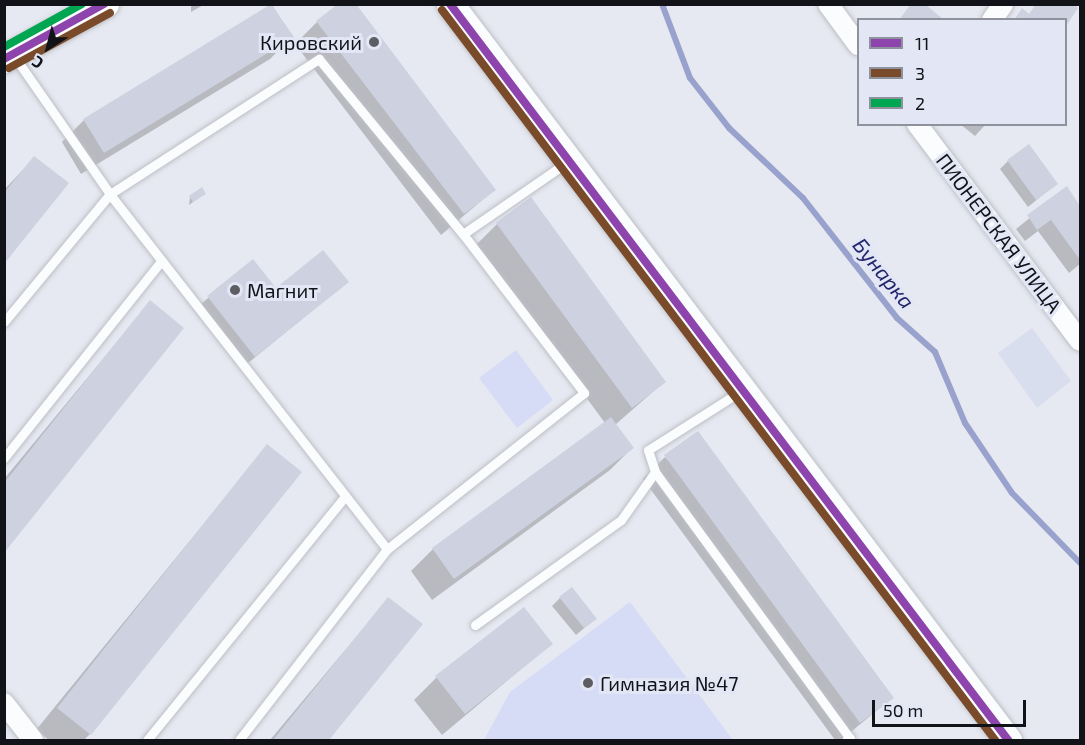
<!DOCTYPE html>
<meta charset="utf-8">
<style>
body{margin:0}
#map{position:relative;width:1085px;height:745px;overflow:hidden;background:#e6e9f1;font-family:"Exo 2",sans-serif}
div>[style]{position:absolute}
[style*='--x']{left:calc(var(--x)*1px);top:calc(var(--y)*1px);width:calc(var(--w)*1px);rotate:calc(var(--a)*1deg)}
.built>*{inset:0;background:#d9deee}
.green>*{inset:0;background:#d6dcf5}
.shadow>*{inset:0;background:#0003}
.stream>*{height:6px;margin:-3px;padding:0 3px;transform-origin:3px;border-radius:3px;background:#99a2cd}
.building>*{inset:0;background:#cdd1e0}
.roads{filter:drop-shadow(0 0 2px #bdbfc5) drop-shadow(0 0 2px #bdbfc5)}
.lane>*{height:9px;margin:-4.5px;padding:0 4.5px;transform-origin:4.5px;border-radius:4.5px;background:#fbfcfd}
.street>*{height:20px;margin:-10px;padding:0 10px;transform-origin:10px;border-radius:10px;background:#fbfcfd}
.secondary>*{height:27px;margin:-13.5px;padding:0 13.5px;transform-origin:13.5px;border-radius:13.5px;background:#fbfcfd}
.bus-1>*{height:8px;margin:-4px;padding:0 4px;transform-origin:4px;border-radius:4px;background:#8e44ad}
.bus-2>*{height:8px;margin:-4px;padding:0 4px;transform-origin:4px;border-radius:4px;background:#7a4b2a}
.bus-3>*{height:8px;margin:-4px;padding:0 4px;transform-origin:4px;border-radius:4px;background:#00a651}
.dots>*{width:16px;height:16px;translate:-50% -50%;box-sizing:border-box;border:3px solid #e2e6f5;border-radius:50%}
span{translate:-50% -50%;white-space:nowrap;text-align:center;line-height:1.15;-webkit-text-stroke:6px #e2e6f5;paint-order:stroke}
.poi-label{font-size:20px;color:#111318}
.right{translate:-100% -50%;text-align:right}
.left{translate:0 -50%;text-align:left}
.street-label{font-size:20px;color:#111318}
.water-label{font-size:21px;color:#21266b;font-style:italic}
.frame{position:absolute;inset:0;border:6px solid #111318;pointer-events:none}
.legend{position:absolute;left:857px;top:18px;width:210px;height:108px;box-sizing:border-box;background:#e2e6f5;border:2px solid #8e929d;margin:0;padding:8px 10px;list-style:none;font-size:18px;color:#111318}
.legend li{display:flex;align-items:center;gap:12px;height:30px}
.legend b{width:30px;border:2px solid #8e929d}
.north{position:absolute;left:18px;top:18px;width:60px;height:60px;-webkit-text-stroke:4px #e2e6f5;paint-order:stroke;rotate:216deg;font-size:16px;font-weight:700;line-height:24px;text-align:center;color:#111318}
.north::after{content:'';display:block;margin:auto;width:21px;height:27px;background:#111318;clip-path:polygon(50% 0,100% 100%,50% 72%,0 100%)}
.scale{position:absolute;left:872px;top:700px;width:154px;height:27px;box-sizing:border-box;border:3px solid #111318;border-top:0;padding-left:8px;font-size:18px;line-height:21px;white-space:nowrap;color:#111318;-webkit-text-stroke:4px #e2e6f5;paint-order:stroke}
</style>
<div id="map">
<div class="built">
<div style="clip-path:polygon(1032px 328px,1071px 381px,1037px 408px,998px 353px)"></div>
</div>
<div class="green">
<div style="clip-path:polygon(516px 350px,553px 400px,517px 428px,479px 378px)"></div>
<div style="clip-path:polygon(630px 602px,733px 740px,484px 740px,510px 692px)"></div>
</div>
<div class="shadow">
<div style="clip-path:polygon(191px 4px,205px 4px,191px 12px)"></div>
<div style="clip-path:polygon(272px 5px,292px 37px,270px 59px,81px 174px,62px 142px,84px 120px)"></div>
<div style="clip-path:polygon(317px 22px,494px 190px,441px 235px,295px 44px)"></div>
<div style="clip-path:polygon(960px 124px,986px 124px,975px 136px)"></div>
<div style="clip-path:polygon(34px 158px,4px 261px,4px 190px)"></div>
<div style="clip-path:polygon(1008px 161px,1056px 184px,1028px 207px,1000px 169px)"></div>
<div style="clip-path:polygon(1066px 189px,1080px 208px,1080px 264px,1069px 273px,1038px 231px,1025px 241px,1016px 229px)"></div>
<div style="clip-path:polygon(190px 197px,200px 197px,189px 205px)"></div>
<div style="clip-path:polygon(497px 224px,664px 382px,615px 425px,632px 448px,610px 470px,432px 600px,411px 571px,433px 549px,605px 423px,475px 246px)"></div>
<div style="clip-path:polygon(252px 261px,275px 290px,347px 282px,242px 368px,195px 309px)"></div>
<div style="clip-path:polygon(150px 302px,4px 550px,4px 479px)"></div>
<div style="clip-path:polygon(267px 446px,90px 734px,84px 740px,49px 740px,36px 730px)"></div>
<div style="clip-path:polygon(665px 457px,892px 698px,841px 740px,835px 740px,643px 479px)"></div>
<div style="clip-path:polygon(560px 598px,595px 619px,576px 635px,552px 606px)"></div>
<div style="clip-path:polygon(388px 599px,420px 624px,327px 740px,270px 740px)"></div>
<div style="clip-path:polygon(551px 644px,442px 735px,414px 700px,436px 678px)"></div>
</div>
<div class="stream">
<div style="--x:662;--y:4;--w:79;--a:69.3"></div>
<div style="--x:690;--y:78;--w:63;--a:52"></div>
<div style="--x:729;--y:128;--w:102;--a:43.4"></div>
<div style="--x:803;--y:198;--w:152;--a:51.9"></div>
<div style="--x:897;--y:318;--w:51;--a:41.8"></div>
<div style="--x:935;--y:352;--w:77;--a:67.1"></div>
<div style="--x:965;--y:423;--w:84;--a:56.1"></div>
<div style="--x:1012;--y:493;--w:98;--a:45.8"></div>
</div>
<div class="building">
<div style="clip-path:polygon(271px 4px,294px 37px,104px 153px,83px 119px)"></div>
<div style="clip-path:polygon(338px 4px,356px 4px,496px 190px,464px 214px,316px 21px)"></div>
<div style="clip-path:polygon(911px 4px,925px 4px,944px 20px,899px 20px)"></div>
<div style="clip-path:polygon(1036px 4px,1074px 4px,1078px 8px,1066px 26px,1066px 20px,1014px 20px,1022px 8px,1029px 14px)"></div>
<div style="clip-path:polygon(1029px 144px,1058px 184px,1036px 200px,1007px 160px)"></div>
<div style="clip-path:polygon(34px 156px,69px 183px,4px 264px,4px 193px)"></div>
<div style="clip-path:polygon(1067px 186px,1080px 206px,1080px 260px,1051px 220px,1037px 230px,1027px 215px)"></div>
<div style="clip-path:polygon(202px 187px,206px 194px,193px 202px,189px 196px)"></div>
<div style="clip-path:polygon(531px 197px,666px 382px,632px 408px,496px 223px)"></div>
<div style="clip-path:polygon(323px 250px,349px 282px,255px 357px,207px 296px,253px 259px,276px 288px)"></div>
<div style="clip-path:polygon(150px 300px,184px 328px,4px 553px,4px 483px)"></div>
<div style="clip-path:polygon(611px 417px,634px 448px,454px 579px,432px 548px)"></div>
<div style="clip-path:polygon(698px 431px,894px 698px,860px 723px,664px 455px)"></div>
<div style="clip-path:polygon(267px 444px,302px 472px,91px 735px,57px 708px)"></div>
<div style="clip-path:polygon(572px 587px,597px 619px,584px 628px,559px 597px)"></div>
<div style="clip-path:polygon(388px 597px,423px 624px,329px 740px,273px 740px)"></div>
<div style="clip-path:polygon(524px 607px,553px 644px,465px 714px,435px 676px)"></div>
</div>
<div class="roads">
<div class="lane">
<div style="--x:319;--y:59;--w:227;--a:50.6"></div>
<div style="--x:463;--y:234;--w:200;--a:52.7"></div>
<div style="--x:584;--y:393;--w:251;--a:141.6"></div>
<div style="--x:387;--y:549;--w:450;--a:-128"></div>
<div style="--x:110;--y:194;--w:249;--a:-32.9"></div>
<div style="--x:463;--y:234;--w:125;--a:-34.6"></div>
<div style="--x:4;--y:322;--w:166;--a:-50.4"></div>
<div style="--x:110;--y:194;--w:168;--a:-124.8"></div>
<div style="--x:741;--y:391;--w:110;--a:147.6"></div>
<div style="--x:648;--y:450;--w:23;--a:72"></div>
<div style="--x:655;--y:472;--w:330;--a:53.8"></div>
<div style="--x:850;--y:738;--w:4;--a:153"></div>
<div style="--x:4;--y:458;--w:252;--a:-51.4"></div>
<div style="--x:475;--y:625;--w:180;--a:-35.7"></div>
<div style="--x:621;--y:520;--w:59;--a:-54.7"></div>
<div style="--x:147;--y:740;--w:314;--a:-50.9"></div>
<div style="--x:239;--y:740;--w:242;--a:-52.2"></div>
</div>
<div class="street">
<div style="--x:828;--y:4;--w:51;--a:53.8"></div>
<div style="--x:992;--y:20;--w:19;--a:-55"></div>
<div style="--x:917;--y:124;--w:271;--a:53.1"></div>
<div style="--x:4;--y:703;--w:47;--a:51.9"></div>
</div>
<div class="secondary">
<div style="--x:450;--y:4;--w:924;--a:52.83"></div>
<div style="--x:4;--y:59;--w:115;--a:-28.6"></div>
</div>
</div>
<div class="bus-1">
<div style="--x:450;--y:4;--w:924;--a:52.83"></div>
<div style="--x:4;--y:59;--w:114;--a:-28.8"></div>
</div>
<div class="bus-2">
<div style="--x:442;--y:10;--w:916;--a:52.85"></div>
<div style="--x:9;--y:68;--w:115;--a:-28.6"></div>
</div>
<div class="bus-3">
<div style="--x:4;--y:47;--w:89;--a:-28.9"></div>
</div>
<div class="dots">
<div style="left:374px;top:42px;background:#5c5e64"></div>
<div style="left:235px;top:290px;background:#5c5e64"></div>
<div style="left:588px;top:683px;background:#5c5e64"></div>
</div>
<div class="poi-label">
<span class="right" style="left:362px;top:42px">Кировский</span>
<span class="left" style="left:247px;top:290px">Магнит</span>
<span class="left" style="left:600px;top:683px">Гимназия №47</span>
</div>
<div class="street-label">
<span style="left:999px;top:233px;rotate:53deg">ПИОНЕРСКАЯ УЛИЦА</span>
</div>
<div class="water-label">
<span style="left:884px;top:273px;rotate:51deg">Бунарка</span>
</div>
<div class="frame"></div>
<ul class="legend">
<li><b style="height:8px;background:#8e44ad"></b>11</li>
<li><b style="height:8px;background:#7a4b2a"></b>3</li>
<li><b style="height:8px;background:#00a651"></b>2</li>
</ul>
<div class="north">С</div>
<div class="scale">50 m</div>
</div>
